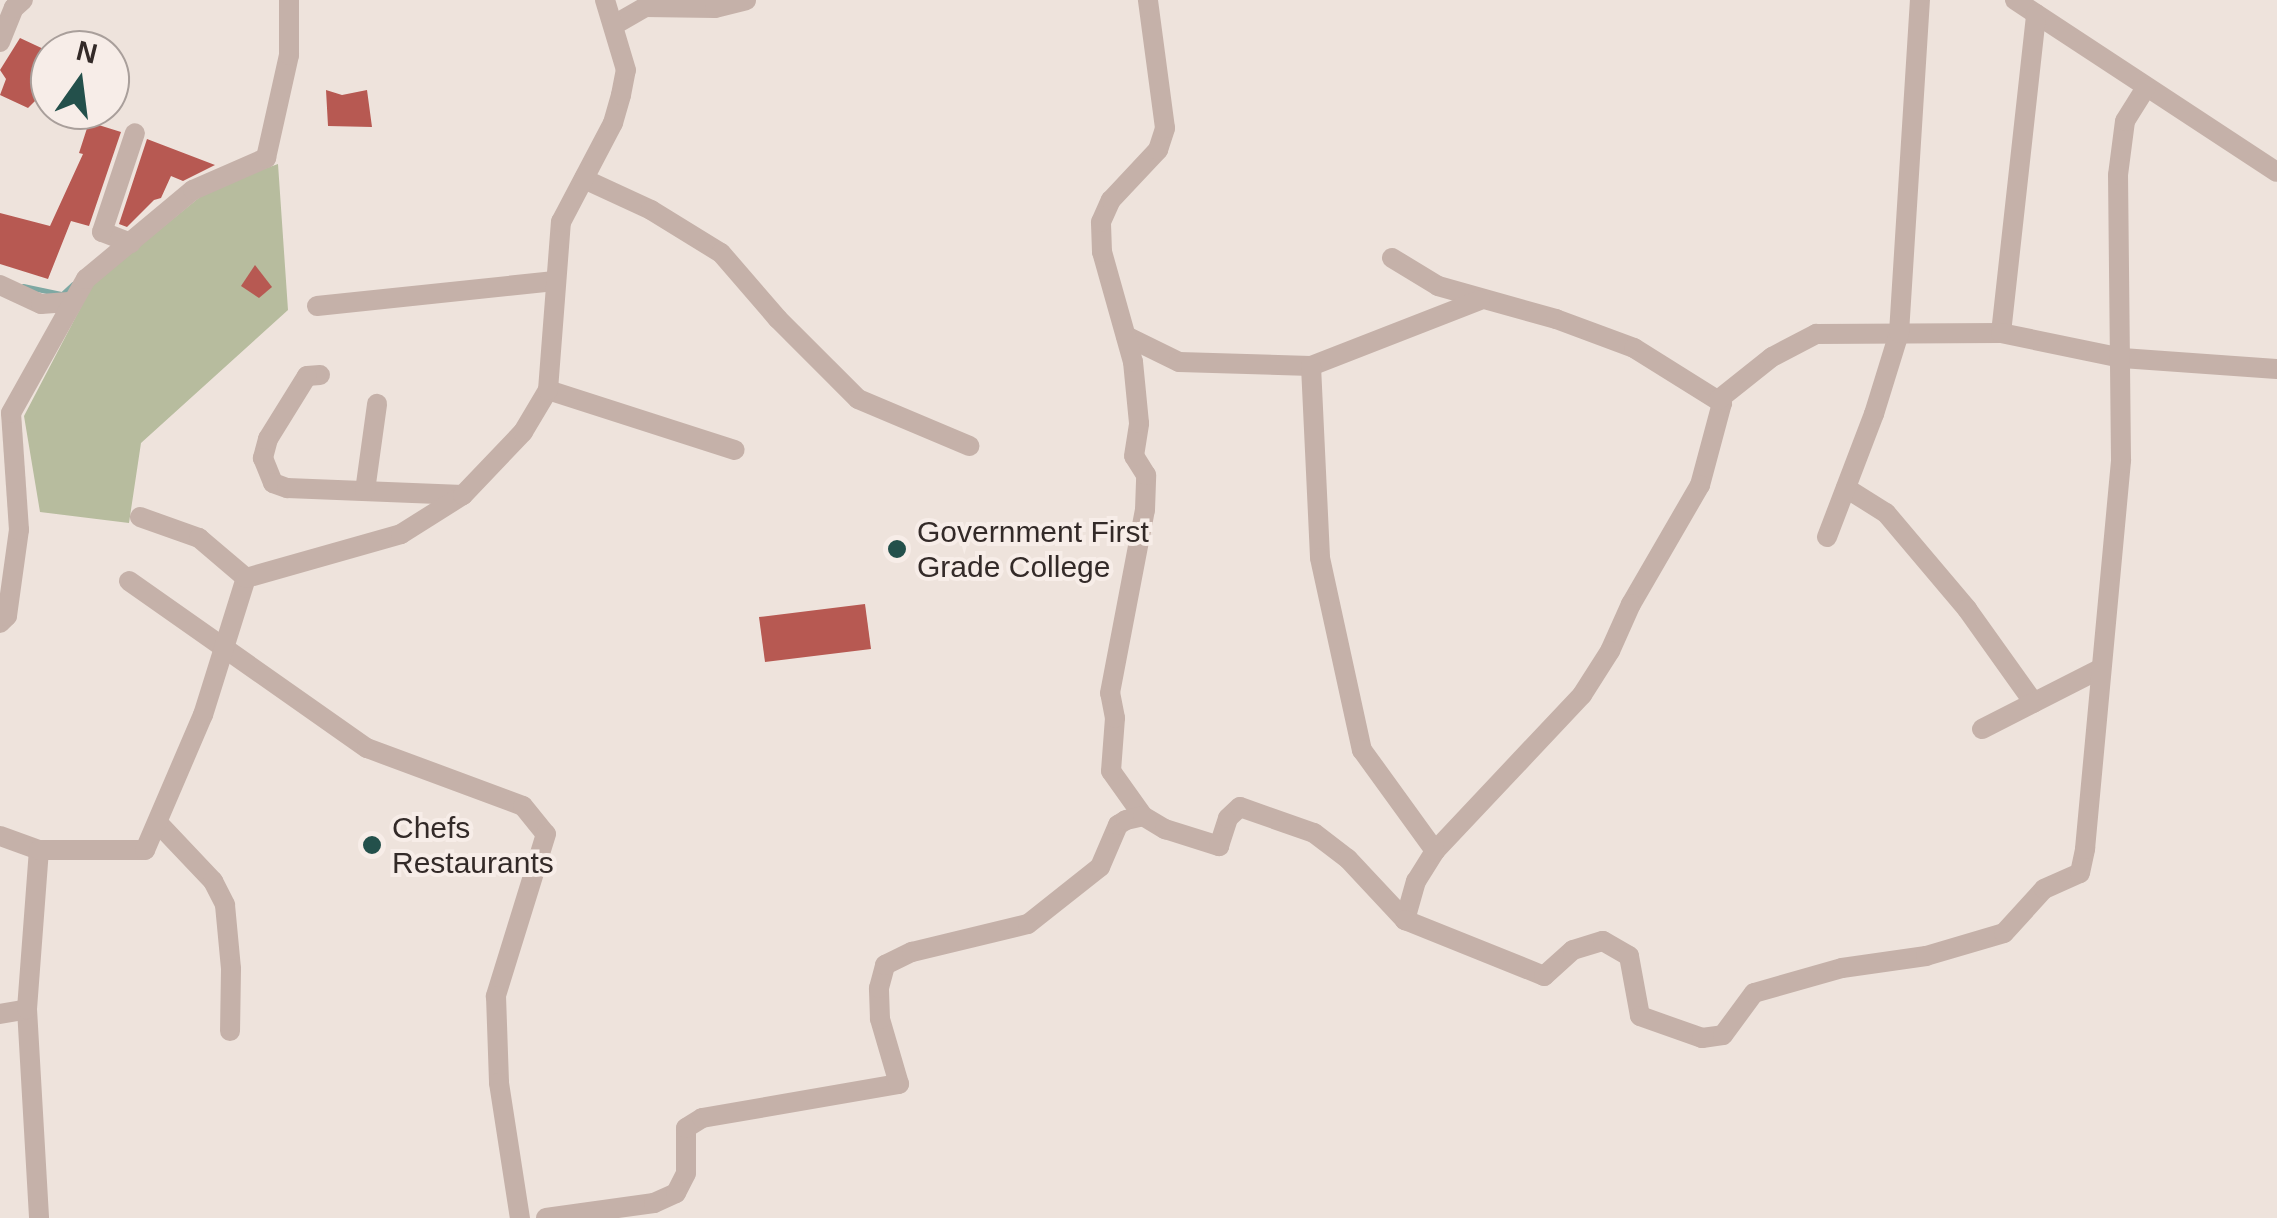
<!DOCTYPE html>
<style>
body{margin:0}
#map{position:relative;width:2277px;height:1218px;overflow:hidden;background:#eee3dc;font-family:Helvetica,sans-serif}
div>[style]{position:absolute}
[style*='--x']{left:calc(var(--x)*1px);top:calc(var(--y)*1px);width:calc(var(--w)*1px);rotate:calc(var(--a)*1deg)}
.green>*{inset:0;background:#b7bc9e}
.stream>*{height:5px;margin:-2.5px;padding:0 2.5px;transform-origin:2.5px;border-radius:2.5px;background:#7ea8a3}
.building>*{inset:0;background:#b75952}
.street>*{height:20px;margin:-10px;padding:0 10px;transform-origin:10px;border-radius:10px;background:#c5b1a9}
.dots>*{width:28px;height:28px;translate:-50% -50%;box-sizing:border-box;border:5px solid #f7ede8;border-radius:50%}
span{translate:-50% -50%;white-space:nowrap;text-align:center;line-height:1.15;-webkit-text-stroke:8px #f7ede8;paint-order:stroke}
.poi-label{font-size:30px;color:#332a28}
.left{translate:0 -50%;text-align:left}
.north{position:absolute;left:30px;top:30px;width:100px;height:100px;box-sizing:border-box;background:#f7ede8;border:2px solid #a99f9b;border-radius:50%;rotate:14deg;font-size:28px;font-weight:700;line-height:40px;text-align:center;color:#332a28}
.north::after{content:'';display:block;margin:auto;width:35px;height:45px;background:#23504b;clip-path:polygon(50% 0,100% 100%,50% 72%,0 100%)}
</style>
<div id="map">
<div class="green">
<div style="clip-path:polygon(278px 164px,288px 310px,141px 443px,129px 523px,40px 512px,24px 416px,93px 284px,211px 188px)"></div>
</div>
<div class="stream">
<div style="--x:23;--y:286;--w:40;--a:12"></div>
<div style="--x:62;--y:294;--w:15;--a:-42"></div>
</div>
<div class="building">
<div style="clip-path:polygon(20px 38px,50px 52px,50px 86px,28px 108px,0 95px,6px 79px,0 70px)"></div>
<div style="clip-path:polygon(326px 90px,342px 95px,367px 90px,372px 127px,328px 126px)"></div>
<div style="clip-path:polygon(89px 122px,121px 132px,89px 226px,71px 221px,48px 279px,0 264px,0 213px,50px 226px,83px 154px,79px 153px)"></div>
<div style="clip-path:polygon(147px 139px,215px 165px,183px 181px,171px 176px,161px 198px,154px 200px,127px 227px,119px 224px)"></div>
<div style="clip-path:polygon(255px 265px,272px 287px,259px 298px,241px 286px)"></div>
<div style="clip-path:polygon(865px 604px,871px 649px,765px 662px,759px 617px)"></div>
</div>
<div class="street">
<div style="--x:2015;--y:0;--w:313;--a:33.3"></div>
<div style="--x:614;--y:25;--w:36;--a:-30"></div>
<div style="--x:645;--y:7;--w:70;--a:0.8"></div>
<div style="--x:715;--y:8;--w:32;--a:-14"></div>
<div style="--x:0;--y:42;--w:37;--a:-68"></div>
<div style="--x:14;--y:8;--w:12;--a:-42"></div>
<div style="--x:584;--y:179;--w:74;--a:24.8"></div>
<div style="--x:651;--y:210;--w:82;--a:31.6"></div>
<div style="--x:721;--y:253;--w:87;--a:49.2"></div>
<div style="--x:778;--y:319;--w:113;--a:45"></div>
<div style="--x:858;--y:399;--w:121;--a:22.9"></div>
<div style="--x:131;--y:243;--w:31;--a:-159"></div>
<div style="--x:102;--y:232;--w:104;--a:-71.6"></div>
<div style="--x:1392;--y:258;--w:54;--a:31.3"></div>
<div style="--x:1438;--y:286;--w:123;--a:15.6"></div>
<div style="--x:1556;--y:319;--w:83;--a:20.4"></div>
<div style="--x:1634;--y:348;--w:104;--a:32"></div>
<div style="--x:1722;--y:403;--w:85;--a:105"></div>
<div style="--x:1700;--y:485;--w:138;--a:120.1"></div>
<div style="--x:1631;--y:604;--w:51;--a:114.1"></div>
<div style="--x:1610;--y:651;--w:52;--a:122.5"></div>
<div style="--x:1582;--y:695;--w:214;--a:133.3"></div>
<div style="--x:1435;--y:851;--w:36;--a:122"></div>
<div style="--x:1416;--y:881;--w:41;--a:105.8"></div>
<div style="--x:0;--y:285;--w:45;--a:24.9"></div>
<div style="--x:41;--y:304;--w:31;--a:-4"></div>
<div style="--x:317;--y:306;--w:239;--a:-6"></div>
<div style="--x:2001;--y:333;--w:321;--a:-83.7"></div>
<div style="--x:1126;--y:336;--w:59;--a:26.1"></div>
<div style="--x:1179;--y:362;--w:132;--a:1.7"></div>
<div style="--x:1311;--y:366;--w:181;--a:-21.3"></div>
<div style="--x:1311;--y:366;--w:192;--a:87.3"></div>
<div style="--x:1320;--y:558;--w:197;--a:77.7"></div>
<div style="--x:1362;--y:750;--w:125;--a:54.1"></div>
<div style="--x:320;--y:375;--w:13;--a:176"></div>
<div style="--x:307;--y:376;--w:74;--a:121.8"></div>
<div style="--x:268;--y:439;--w:20;--a:105"></div>
<div style="--x:263;--y:458;--w:27;--a:68"></div>
<div style="--x:273;--y:483;--w:15;--a:20"></div>
<div style="--x:287;--y:488;--w:176;--a:2.3"></div>
<div style="--x:548;--y:390;--w:196;--a:17.8"></div>
<div style="--x:1718;--y:400;--w:69;--a:-38.5"></div>
<div style="--x:1772;--y:357;--w:50;--a:-27.6"></div>
<div style="--x:1816;--y:334;--w:185;--a:-0.3"></div>
<div style="--x:2001;--y:333;--w:124;--a:11.7"></div>
<div style="--x:2122;--y:358;--w:155;--a:4.1"></div>
<div style="--x:1846;--y:488;--w:47;--a:32"></div>
<div style="--x:1886;--y:513;--w:126;--a:49.8"></div>
<div style="--x:1967;--y:609;--w:115;--a:54.5"></div>
<div style="--x:365;--y:491;--w:88;--a:-82.1"></div>
<div style="--x:140;--y:517;--w:63;--a:19.6"></div>
<div style="--x:199;--y:538;--w:62;--a:40.4"></div>
<div style="--x:1827;--y:537;--w:132;--a:-69.1"></div>
<div style="--x:1874;--y:414;--w:85;--a:-72.8"></div>
<div style="--x:1899;--y:333;--w:334;--a:-86.4"></div>
<div style="--x:129;--y:581;--w:291;--a:35.1"></div>
<div style="--x:367;--y:748;--w:166;--a:20.4"></div>
<div style="--x:523;--y:806;--w:36;--a:51"></div>
<div style="--x:546;--y:834;--w:170;--a:107.2"></div>
<div style="--x:496;--y:996;--w:87;--a:88"></div>
<div style="--x:499;--y:1083;--w:137;--a:81.2"></div>
<div style="--x:0;--y:623;--w:10;--a:-45"></div>
<div style="--x:7;--y:616;--w:87;--a:-82.1"></div>
<div style="--x:19;--y:530;--w:117;--a:-93.9"></div>
<div style="--x:11;--y:413;--w:154;--a:-60.8"></div>
<div style="--x:86;--y:279;--w:139;--a:-39.8"></div>
<div style="--x:193;--y:190;--w:80;--a:-23.7"></div>
<div style="--x:266;--y:158;--w:106;--a:-77.4"></div>
<div style="--x:289;--y:55;--w:55;--a:-90"></div>
<div style="--x:1982;--y:729;--w:132;--a:-27"></div>
<div style="--x:1143;--y:816;--w:55;--a:-125.4"></div>
<div style="--x:1111;--y:771;--w:53;--a:-85.7"></div>
<div style="--x:1115;--y:718;--w:25;--a:-101"></div>
<div style="--x:1110;--y:693;--w:186;--a:-79.2"></div>
<div style="--x:1145;--y:510;--w:35;--a:-88"></div>
<div style="--x:1146;--y:475;--w:22;--a:-122"></div>
<div style="--x:1134;--y:456;--w:33;--a:-81"></div>
<div style="--x:1139;--y:423;--w:61;--a:-95.6"></div>
<div style="--x:1133;--y:362;--w:114;--a:-105.7"></div>
<div style="--x:1102;--y:252;--w:30;--a:-92"></div>
<div style="--x:1101;--y:222;--w:24;--a:-66"></div>
<div style="--x:1111;--y:200;--w:69;--a:-46.8"></div>
<div style="--x:1158;--y:150;--w:23;--a:-72"></div>
<div style="--x:1165;--y:128;--w:129;--a:-97.6"></div>
<div style="--x:158;--y:823;--w:80;--a:46.5"></div>
<div style="--x:213;--y:881;--w:27;--a:63"></div>
<div style="--x:225;--y:905;--w:64;--a:84.6"></div>
<div style="--x:231;--y:969;--w:62;--a:90.9"></div>
<div style="--x:0;--y:836;--w:41;--a:19.7"></div>
<div style="--x:27;--y:1009;--w:209;--a:86.7"></div>
<div style="--x:0;--y:1014;--w:27;--a:-10"></div>
<div style="--x:27;--y:1009;--w:159;--a:-85.7"></div>
<div style="--x:39;--y:850;--w:106;--a:0"></div>
<div style="--x:145;--y:850;--w:147;--a:-66.8"></div>
<div style="--x:203;--y:715;--w:144;--a:-72.6"></div>
<div style="--x:246;--y:578;--w:161;--a:-15.8"></div>
<div style="--x:401;--y:534;--w:73;--a:-32.2"></div>
<div style="--x:463;--y:495;--w:87;--a:-46.4"></div>
<div style="--x:523;--y:432;--w:49;--a:-59.2"></div>
<div style="--x:548;--y:390;--w:169;--a:-85.6"></div>
<div style="--x:561;--y:222;--w:112;--a:-62.3"></div>
<div style="--x:613;--y:123;--w:29;--a:-74"></div>
<div style="--x:621;--y:95;--w:25;--a:-79"></div>
<div style="--x:626;--y:70;--w:73;--a:-106.7"></div>
<div style="--x:546;--y:1218;--w:109;--a:-7.9"></div>
<div style="--x:654;--y:1203;--w:24;--a:-24"></div>
<div style="--x:676;--y:1193;--w:22;--a:-63"></div>
<div style="--x:686;--y:1173;--w:45;--a:-90"></div>
<div style="--x:686;--y:1128;--w:19;--a:-32"></div>
<div style="--x:702;--y:1118;--w:200;--a:-9.8"></div>
<div style="--x:899;--y:1084;--w:68;--a:-106.3"></div>
<div style="--x:880;--y:1019;--w:31;--a:-92"></div>
<div style="--x:879;--y:988;--w:24;--a:-75"></div>
<div style="--x:885;--y:965;--w:30;--a:-26"></div>
<div style="--x:912;--y:952;--w:119;--a:-13.6"></div>
<div style="--x:1028;--y:924;--w:92;--a:-38.4"></div>
<div style="--x:1100;--y:867;--w:46;--a:-66.8"></div>
<div style="--x:1118;--y:825;--w:9;--a:-32"></div>
<div style="--x:1126;--y:820;--w:17;--a:-13"></div>
<div style="--x:1143;--y:816;--w:26;--a:31"></div>
<div style="--x:1165;--y:829;--w:57;--a:17.5"></div>
<div style="--x:1219;--y:846;--w:29;--a:-72"></div>
<div style="--x:1228;--y:818;--w:16;--a:-43"></div>
<div style="--x:1240;--y:807;--w:78;--a:19.4"></div>
<div style="--x:1314;--y:833;--w:43;--a:37.4"></div>
<div style="--x:1348;--y:859;--w:83;--a:46.9"></div>
<div style="--x:1405;--y:920;--w:150;--a:21.9"></div>
<div style="--x:1544;--y:976;--w:39;--a:-42"></div>
<div style="--x:1573;--y:950;--w:31;--a:-17"></div>
<div style="--x:1603;--y:941;--w:30;--a:30"></div>
<div style="--x:1629;--y:956;--w:61;--a:79.6"></div>
<div style="--x:1640;--y:1016;--w:66;--a:19.5"></div>
<div style="--x:1702;--y:1038;--w:21;--a:-8"></div>
<div style="--x:1723;--y:1035;--w:52;--a:-53.6"></div>
<div style="--x:1754;--y:993;--w:91;--a:-15.9"></div>
<div style="--x:1842;--y:968;--w:85;--a:-8.1"></div>
<div style="--x:1926;--y:956;--w:81;--a:-16.4"></div>
<div style="--x:2004;--y:933;--w:59;--a:-47.7"></div>
<div style="--x:2044;--y:889;--w:39;--a:-24"></div>
<div style="--x:2080;--y:873;--w:25;--a:-78"></div>
<div style="--x:2085;--y:849;--w:391;--a:-84.7"></div>
<div style="--x:2121;--y:460;--w:285;--a:-90.6"></div>
<div style="--x:2118;--y:175;--w:54;--a:-82.6"></div>
<div style="--x:2125;--y:121;--w:39;--a:-58"></div>
</div>
<div class="dots">
<div style="left:897px;top:549px;background:#23504b"></div>
<div style="left:372px;top:845px;background:#23504b"></div>
</div>
<div class="poi-label">
<span class="left" style="left:917px;top:549px">Government First<br>Grade College</span>
<span class="left" style="left:392px;top:845px">Chefs<br>Restaurants</span>
</div>
<div class="north">N</div>
</div>
